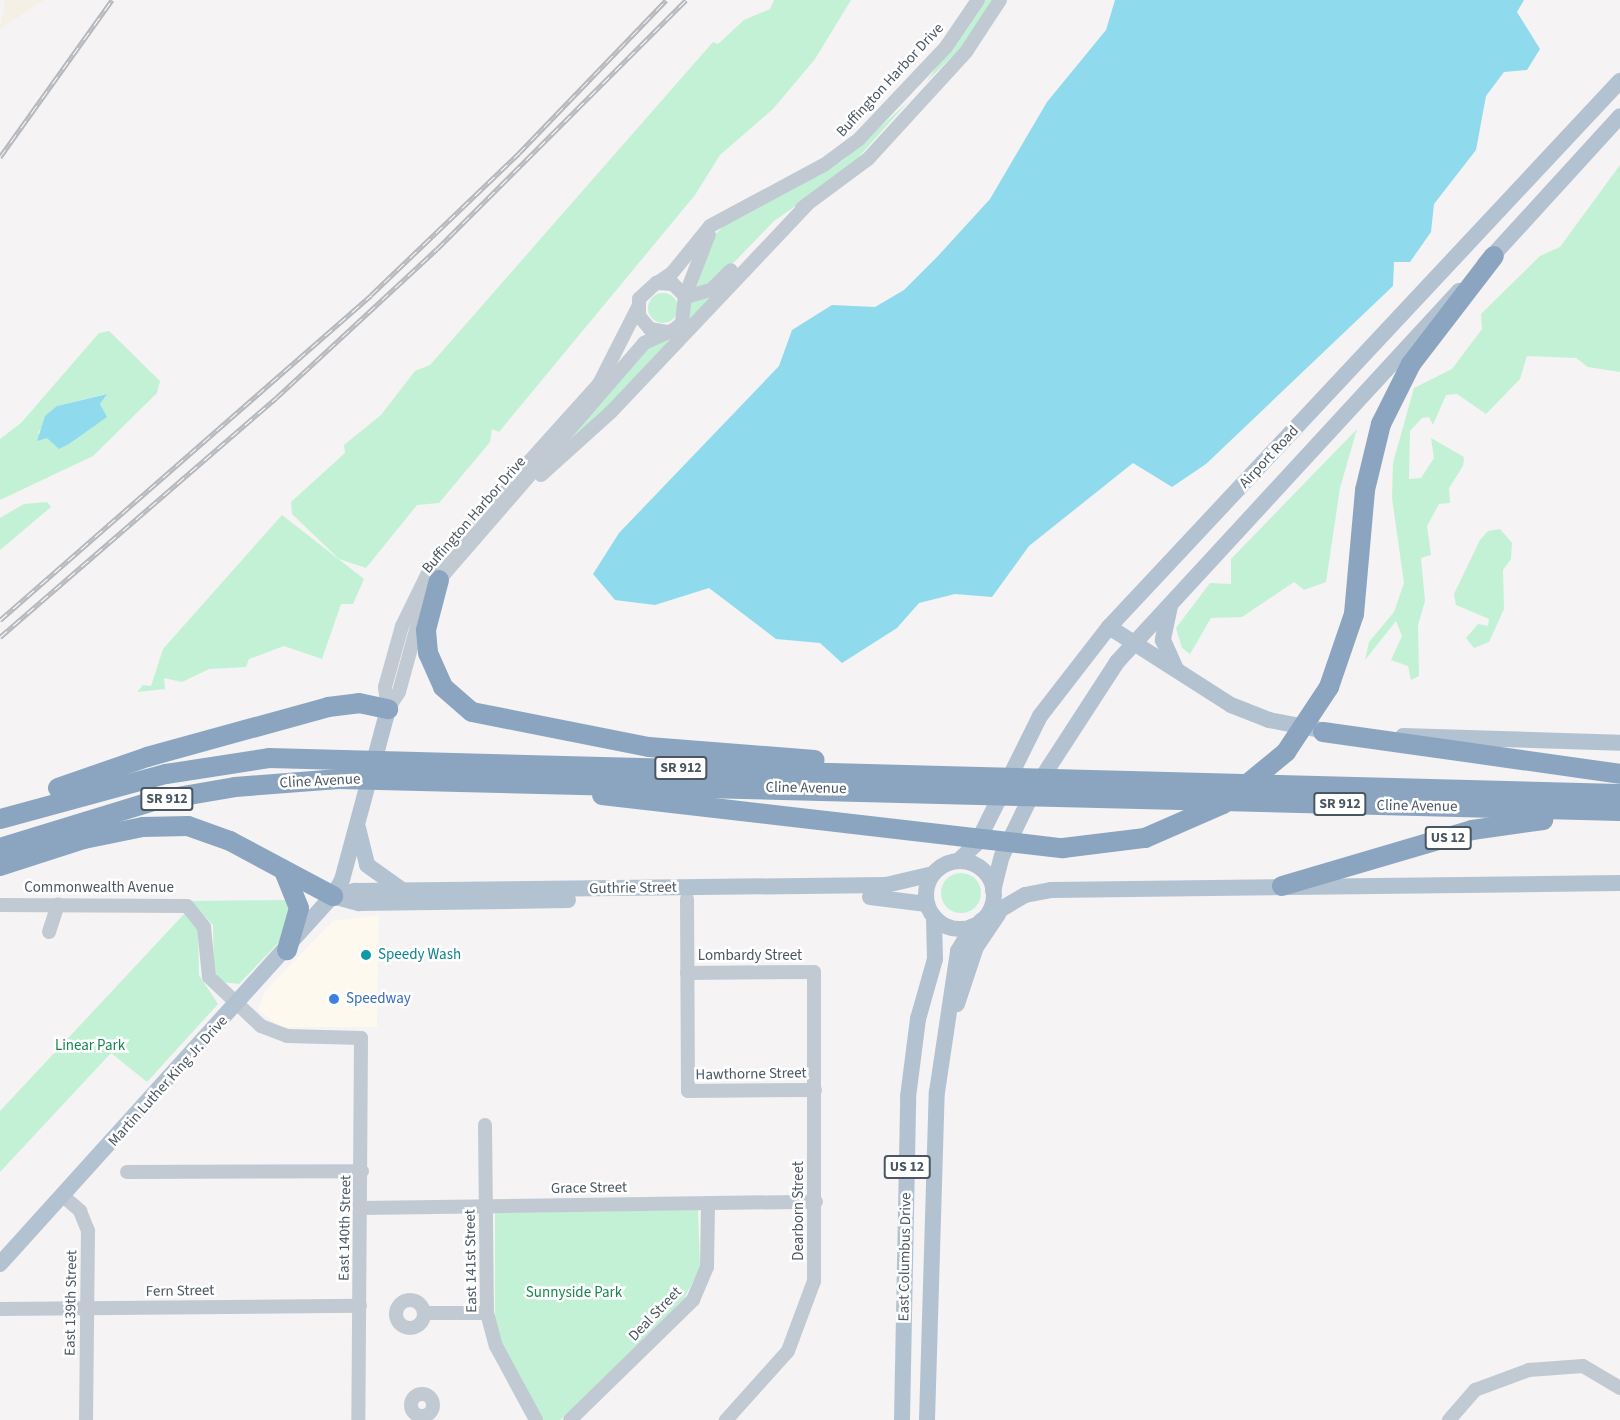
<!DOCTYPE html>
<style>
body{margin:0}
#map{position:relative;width:1620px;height:1420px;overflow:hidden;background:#f5f3f3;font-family:"Source Sans 3",sans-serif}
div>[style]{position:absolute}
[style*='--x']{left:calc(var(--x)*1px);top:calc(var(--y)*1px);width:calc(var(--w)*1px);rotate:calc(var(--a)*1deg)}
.commercial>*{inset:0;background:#fdf9ef}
.green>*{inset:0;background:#c3f1d5}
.round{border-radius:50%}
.sand>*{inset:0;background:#f5f0e5}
.water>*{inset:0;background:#90daee}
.minor>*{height:14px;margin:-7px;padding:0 7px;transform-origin:7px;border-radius:7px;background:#c1cad2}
.minor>.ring{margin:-7px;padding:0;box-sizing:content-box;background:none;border:14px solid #c1cad2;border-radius:50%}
.major>*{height:16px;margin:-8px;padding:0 8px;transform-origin:8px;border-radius:8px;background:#b3c2d1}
.major>.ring{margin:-8px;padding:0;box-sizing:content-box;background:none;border:16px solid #b3c2d1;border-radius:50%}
.highway>*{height:20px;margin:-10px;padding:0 10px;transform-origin:10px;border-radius:10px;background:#8ba5c1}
.rail>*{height:5px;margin-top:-2.5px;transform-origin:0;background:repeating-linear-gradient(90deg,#fff 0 9px,#b5b8bd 0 18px);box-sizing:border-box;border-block:2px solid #b5b8bd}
.dots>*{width:16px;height:16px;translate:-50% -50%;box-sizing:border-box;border:3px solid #fff;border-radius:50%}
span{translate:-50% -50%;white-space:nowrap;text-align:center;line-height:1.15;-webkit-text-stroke:5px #fff;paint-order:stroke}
.shield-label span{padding:2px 4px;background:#fff;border:2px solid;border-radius:4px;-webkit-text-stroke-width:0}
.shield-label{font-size:14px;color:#4a5661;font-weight:700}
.street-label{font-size:15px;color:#4a5661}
.culture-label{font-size:15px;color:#0d838f}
.left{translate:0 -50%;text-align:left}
.shop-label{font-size:15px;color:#366cbe}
.park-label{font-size:15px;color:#17864f}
</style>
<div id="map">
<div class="commercial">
<div style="clip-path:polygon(379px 915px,377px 1027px,282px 1027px,258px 1010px,265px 991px,333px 921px)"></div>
</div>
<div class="green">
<div style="clip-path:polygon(774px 0,851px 0,815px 59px,773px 109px,720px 155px,695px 195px,499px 432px,492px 429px,490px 442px,439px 503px,417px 505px,366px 568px,339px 559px,292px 514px,291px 502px,345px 453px,344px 445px,381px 415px,415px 371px,430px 365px,713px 42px,718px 44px,744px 20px,770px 9px)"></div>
<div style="clip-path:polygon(984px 0,992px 0,966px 43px,926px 82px)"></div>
<div style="clip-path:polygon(908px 102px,847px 170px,774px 221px,714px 283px,692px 288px,712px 238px,727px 222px,842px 161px)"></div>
<div style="clip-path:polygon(1620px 165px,1620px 372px,1588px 367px,1576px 358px,1527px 356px,1520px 379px,1486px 414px,1457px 394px,1446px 395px,1433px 425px,1429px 417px,1422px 418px,1410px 431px,1409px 479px,1421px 478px,1434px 458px,1431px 438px,1464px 457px,1463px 466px,1449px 488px,1450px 503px,1439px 504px,1427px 526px,1431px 555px,1421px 558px,1425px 601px,1418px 625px,1419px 676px,1411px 680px,1408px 666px,1391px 660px,1402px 636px,1396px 621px,1365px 660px,1369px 642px,1394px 612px,1404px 583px,1392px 498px,1393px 463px,1414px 388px,1452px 369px,1482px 329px,1481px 314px,1540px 256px,1560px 247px)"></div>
<div class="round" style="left:648px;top:293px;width:30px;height:30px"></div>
<div style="clip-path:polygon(713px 294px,715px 296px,614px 405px,540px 471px,646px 347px,684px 328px,691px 299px)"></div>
<div style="clip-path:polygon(evenodd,109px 331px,160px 381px,157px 393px,93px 456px,0 500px,0 439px,21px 423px,99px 333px,109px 331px,105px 394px,100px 404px,106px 417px,69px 444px,38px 433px,57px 406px,105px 394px)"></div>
<div style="clip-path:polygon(1357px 429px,1340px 488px,1326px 582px,1304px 590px,1294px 582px,1242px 617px,1211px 618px,1190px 654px,1182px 648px,1176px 628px,1210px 583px,1231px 584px,1231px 559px)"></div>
<div style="clip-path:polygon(24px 504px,47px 502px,51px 507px,0 550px,0 518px)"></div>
<div style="clip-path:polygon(282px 515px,364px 579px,353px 604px,341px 604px,322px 659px,284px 646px,249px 659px,246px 667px,209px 669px,182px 682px,164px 678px,165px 689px,137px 692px,143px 685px,151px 686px,163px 649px)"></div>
<div style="clip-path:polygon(1500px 529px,1512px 543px,1511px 559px,1503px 570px,1504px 609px,1489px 642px,1474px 648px,1466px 638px,1478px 624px,1488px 626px,1489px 619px,1456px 605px,1454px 594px,1480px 540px,1488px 531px)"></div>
<div class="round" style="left:941px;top:873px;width:40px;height:40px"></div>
<div style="clip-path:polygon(291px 900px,280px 941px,239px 984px,221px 982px,214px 970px,213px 925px,190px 901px)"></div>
<div style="clip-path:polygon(185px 913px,198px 930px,199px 975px,218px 1004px,147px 1082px,111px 1053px,0 1172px,0 1111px)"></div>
<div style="clip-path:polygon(698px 1210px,700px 1268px,684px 1299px,560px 1420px,543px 1420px,501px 1343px,495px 1321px,495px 1213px)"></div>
</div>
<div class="sand">
<div style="clip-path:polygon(5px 0,44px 0,0 29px)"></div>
</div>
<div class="water">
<div style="clip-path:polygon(1115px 0,1524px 0,1517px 12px,1540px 49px,1527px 70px,1504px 72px,1486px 96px,1476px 150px,1434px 204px,1431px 232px,1410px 262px,1394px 262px,1393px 286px,1206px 464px,1172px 487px,1133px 463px,1029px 546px,992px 597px,955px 594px,919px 603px,897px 628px,842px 663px,820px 643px,776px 639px,709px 588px,655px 605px,615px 600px,593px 574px,619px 533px,779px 366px,792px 330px,832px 305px,875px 307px,904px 290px,938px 256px,990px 199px,1047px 102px,1106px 30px)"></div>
<div style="clip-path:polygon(107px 394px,100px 404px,107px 417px,69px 444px,59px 449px,47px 438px,37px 441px,45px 416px,57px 406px)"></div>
</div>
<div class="minor">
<div style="--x:802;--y:208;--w:82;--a:-36.6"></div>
<div style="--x:868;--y:159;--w:145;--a:-47.5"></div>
<div style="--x:966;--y:52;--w:62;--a:-56.8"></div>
<div style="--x:657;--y:283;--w:18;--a:-34"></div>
<div style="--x:672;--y:273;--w:60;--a:-51"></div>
<div style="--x:710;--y:226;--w:129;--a:-28.2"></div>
<div style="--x:824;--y:165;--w:44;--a:-36.6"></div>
<div style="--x:859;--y:139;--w:127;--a:-46.6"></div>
<div style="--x:946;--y:47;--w:57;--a:-55.8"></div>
<div style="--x:685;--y:296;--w:66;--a:-68.8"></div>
<div style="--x:686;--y:297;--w:26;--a:-16"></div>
<div style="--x:711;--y:290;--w:28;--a:-45"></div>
<div style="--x:541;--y:475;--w:94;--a:-42"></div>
<div style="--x:611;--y:412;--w:285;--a:-46.6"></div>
<div style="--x:388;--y:709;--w:20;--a:-57"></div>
<div style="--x:399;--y:692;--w:91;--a:-74.7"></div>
<div style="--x:423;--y:604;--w:29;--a:-56"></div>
<div style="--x:439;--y:580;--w:313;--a:-49.1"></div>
<div style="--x:644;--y:343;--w:34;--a:-24"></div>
<div style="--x:675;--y:329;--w:9;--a:-41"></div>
<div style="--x:682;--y:323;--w:27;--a:-84"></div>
<div style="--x:685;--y:296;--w:17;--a:-135"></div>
<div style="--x:673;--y:284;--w:17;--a:-177"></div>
<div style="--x:656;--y:283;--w:23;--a:137"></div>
<div style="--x:639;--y:299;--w:17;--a:90"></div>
<div style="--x:639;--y:316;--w:17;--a:50"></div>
<div style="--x:650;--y:329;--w:17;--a:10"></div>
<div style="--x:388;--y:709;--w:22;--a:-98"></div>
<div style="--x:385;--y:687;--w:63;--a:-74.4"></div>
<div style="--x:402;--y:626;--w:57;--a:-63.9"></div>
<div style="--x:427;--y:575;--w:257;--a:-48"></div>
<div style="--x:599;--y:384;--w:86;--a:-63.1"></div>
<div style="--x:687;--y:899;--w:192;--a:89.7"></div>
<div style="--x:688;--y:1091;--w:127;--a:-0.5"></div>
<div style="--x:0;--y:905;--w:187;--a:0.3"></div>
<div style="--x:187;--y:906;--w:27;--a:51"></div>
<div style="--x:204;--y:927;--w:50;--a:84.3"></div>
<div style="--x:209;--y:977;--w:71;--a:43.3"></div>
<div style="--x:261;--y:1026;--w:28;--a:21"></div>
<div style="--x:287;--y:1036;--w:74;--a:1.5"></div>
<div style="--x:361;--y:1038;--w:382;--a:90.4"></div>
<div style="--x:49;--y:932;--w:29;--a:-72"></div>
<div style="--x:687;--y:973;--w:127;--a:-0.5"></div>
<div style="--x:814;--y:972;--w:309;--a:90"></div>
<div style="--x:814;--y:1281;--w:75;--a:110.4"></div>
<div style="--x:788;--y:1351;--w:93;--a:131.9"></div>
<div style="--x:485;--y:1125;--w:188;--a:89.4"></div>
<div style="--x:487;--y:1313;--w:34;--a:75"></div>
<div style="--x:496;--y:1346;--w:84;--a:61.6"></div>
<div style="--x:127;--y:1172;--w:235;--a:-0.2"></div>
<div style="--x:63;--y:1196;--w:23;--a:41"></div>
<div style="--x:80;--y:1211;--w:22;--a:68"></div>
<div style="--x:88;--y:1231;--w:189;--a:90.6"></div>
<div style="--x:361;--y:1208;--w:455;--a:-0.8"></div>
<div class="ring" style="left:396px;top:1300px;width:14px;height:14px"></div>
<div style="--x:0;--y:1309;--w:360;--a:-0.5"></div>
<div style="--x:424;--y:1313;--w:63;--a:0"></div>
<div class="ring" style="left:411px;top:1394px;width:8px;height:8px"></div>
<div style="--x:570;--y:1420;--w:172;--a:-44.3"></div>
<div style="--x:693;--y:1300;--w:36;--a:-67"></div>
<div style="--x:707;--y:1267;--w:64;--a:-89.1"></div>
<div style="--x:1449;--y:1420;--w:40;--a:-49"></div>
<div style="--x:1475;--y:1390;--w:58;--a:-20.3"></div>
<div style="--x:1529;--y:1370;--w:54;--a:-4.2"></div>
<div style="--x:1583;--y:1366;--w:43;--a:30.7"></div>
</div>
<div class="major">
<div style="--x:1485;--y:264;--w:200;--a:-47.6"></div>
<div style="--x:1170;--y:606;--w:35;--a:102"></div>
<div style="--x:1163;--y:640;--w:32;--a:66"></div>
<div style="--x:1109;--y:627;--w:145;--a:32.6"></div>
<div style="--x:1231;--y:705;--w:41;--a:21.5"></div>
<div style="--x:1269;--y:720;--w:68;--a:11"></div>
<div style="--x:1403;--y:736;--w:217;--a:1.8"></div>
<div style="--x:358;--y:828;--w:38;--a:76"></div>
<div style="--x:367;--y:865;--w:43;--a:35.5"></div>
<div style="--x:958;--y:861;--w:26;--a:-43"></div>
<div style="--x:977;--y:843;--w:142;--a:-63.6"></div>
<div style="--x:1040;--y:716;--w:113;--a:-52.2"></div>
<div style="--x:1109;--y:627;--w:748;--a:-46.9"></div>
<div class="ring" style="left:926px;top:861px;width:52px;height:52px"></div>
<div style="--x:993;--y:891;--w:36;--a:-76"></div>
<div style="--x:1002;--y:856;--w:73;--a:-64.1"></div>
<div style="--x:1034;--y:790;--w:153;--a:-57"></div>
<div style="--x:1117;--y:662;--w:505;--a:-47.33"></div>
<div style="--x:333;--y:896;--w:23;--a:-13"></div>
<div style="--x:355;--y:891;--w:531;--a:-0.65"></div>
<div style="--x:886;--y:885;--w:48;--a:-13.2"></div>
<div style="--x:336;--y:897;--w:24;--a:15"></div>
<div style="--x:359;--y:903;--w:209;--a:-0.8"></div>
<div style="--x:870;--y:897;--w:57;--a:7"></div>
<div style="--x:981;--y:921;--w:51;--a:-30.6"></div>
<div style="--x:1025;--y:895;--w:26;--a:-11"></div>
<div style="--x:1051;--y:890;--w:569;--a:-0.7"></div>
<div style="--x:957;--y:1004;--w:60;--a:-71.6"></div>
<div style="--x:976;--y:947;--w:40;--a:-56"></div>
<div style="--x:0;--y:1264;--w:496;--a:-47.9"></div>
<div style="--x:333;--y:896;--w:18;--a:-61"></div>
<div style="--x:342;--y:880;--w:177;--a:-74.9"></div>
<div style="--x:902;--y:1420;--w:323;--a:-88.9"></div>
<div style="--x:908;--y:1097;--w:79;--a:-82.7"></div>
<div style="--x:918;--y:1019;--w:62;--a:-74.2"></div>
<div style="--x:935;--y:959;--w:42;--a:-91.4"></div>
<div style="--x:927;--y:1420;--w:328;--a:-88.3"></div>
<div style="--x:937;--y:1092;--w:143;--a:-81.5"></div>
<div style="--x:958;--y:951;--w:29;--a:-59"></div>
</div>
<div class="highway">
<div style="--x:439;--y:580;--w:52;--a:104.6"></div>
<div style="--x:426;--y:630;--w:23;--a:85"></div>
<div style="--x:428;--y:653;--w:37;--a:66"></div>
<div style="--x:443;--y:687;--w:38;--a:41"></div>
<div style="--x:472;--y:712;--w:180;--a:11.2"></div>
<div style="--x:649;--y:747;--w:166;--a:4.5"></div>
<div style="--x:1323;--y:732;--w:300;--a:8"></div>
<div style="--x:58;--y:788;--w:94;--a:-19.2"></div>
<div style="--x:147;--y:757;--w:188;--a:-15.4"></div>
<div style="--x:328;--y:707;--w:31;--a:-7"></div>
<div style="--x:359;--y:703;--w:30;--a:12"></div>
<div style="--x:602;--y:795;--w:464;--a:6.6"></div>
<div style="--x:1063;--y:848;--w:83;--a:-7"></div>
<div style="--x:1145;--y:838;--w:85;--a:-23.6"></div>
<div style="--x:1223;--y:804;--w:82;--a:-39.5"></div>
<div style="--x:1286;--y:752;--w:78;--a:-56.5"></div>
<div style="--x:1329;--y:687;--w:77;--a:-71.1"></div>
<div style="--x:1354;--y:614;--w:124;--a:-84.9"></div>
<div style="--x:1365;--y:490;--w:68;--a:-76.4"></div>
<div style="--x:1381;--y:424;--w:67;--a:-63.4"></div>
<div style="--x:1411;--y:364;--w:136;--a:-52.5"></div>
<div style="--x:0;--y:819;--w:172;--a:-15.2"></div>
<div style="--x:166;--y:774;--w:104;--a:-8.8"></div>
<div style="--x:269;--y:758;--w:1351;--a:1.53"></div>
<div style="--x:0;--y:848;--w:161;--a:-17"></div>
<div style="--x:154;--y:801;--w:82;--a:-9.8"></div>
<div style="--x:235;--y:787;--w:104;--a:-4.4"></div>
<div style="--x:339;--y:779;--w:1281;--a:1.43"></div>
<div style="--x:0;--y:866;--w:88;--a:-17.8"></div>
<div style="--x:84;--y:839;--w:60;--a:-11.5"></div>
<div style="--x:143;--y:827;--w:45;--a:-1.3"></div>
<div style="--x:188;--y:826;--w:45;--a:19.7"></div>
<div style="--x:230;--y:841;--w:117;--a:28.1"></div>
<div style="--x:284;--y:871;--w:40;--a:68"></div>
<div style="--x:299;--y:908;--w:44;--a:105.9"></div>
<div style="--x:1282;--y:886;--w:198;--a:-16.4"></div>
<div style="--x:1472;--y:830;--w:72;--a:-8"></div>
</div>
<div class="rail">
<div style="--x:0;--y:157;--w:193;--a:-54.5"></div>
<div style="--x:0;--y:620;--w:493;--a:-41.2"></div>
<div style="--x:371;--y:295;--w:205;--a:-43.8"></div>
<div style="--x:519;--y:153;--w:212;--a:-46.1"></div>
<div style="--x:0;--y:637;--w:365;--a:-40.9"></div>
<div style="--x:276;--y:398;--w:219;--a:-42.8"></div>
<div style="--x:437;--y:249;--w:352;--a:-45"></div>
</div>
<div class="dots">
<div style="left:366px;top:955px;background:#0f9aa8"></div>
<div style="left:334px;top:999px;background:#3f7fe0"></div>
</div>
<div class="shield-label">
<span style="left:681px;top:768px">SR 912</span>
<span style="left:167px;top:799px">SR 912</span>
<span style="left:1340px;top:804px">SR 912</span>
<span style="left:1448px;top:838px">US 12</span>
<span style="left:907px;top:1167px">US 12</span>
</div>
<div class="street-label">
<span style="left:890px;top:80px;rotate:-47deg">Buffington Harbor Drive</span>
<span style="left:1269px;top:457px;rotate:-47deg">Airport Road</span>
<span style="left:474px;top:515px;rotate:-49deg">Buffington Harbor Drive</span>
<span style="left:320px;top:781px;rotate:-3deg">Cline Avenue</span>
<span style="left:806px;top:788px;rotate:1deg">Cline Avenue</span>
<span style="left:1417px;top:806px;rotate:1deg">Cline Avenue</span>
<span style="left:99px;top:888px">Commonwealth Avenue</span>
<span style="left:633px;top:888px;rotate:-1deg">Guthrie Street</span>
<span style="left:750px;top:956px">Lombardy Street</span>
<span style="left:751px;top:1074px;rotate:-1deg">Hawthorne Street</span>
<span style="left:168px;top:1081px;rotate:-48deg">Martin Luther King Jr. Drive</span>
<span style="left:589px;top:1188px;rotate:-1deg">Grace Street</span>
<span style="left:799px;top:1211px;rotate:-90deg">Dearborn Street</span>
<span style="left:345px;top:1228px;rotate:-89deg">East 140th Street</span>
<span style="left:905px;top:1257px;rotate:-89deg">East Columbus Drive</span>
<span style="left:471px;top:1261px;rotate:-91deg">East 141st Street</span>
<span style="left:180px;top:1291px;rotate:-1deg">Fern Street</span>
<span style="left:71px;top:1303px;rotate:-89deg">East 139th Street</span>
<span style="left:655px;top:1314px;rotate:-46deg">Deal Street</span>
</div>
<div class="culture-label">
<span class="left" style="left:378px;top:955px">Speedy Wash</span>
</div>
<div class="shop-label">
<span class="left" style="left:346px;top:999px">Speedway</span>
</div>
<div class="park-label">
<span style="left:90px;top:1046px">Linear Park</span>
<span style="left:574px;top:1293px">Sunnyside Park</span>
</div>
</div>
